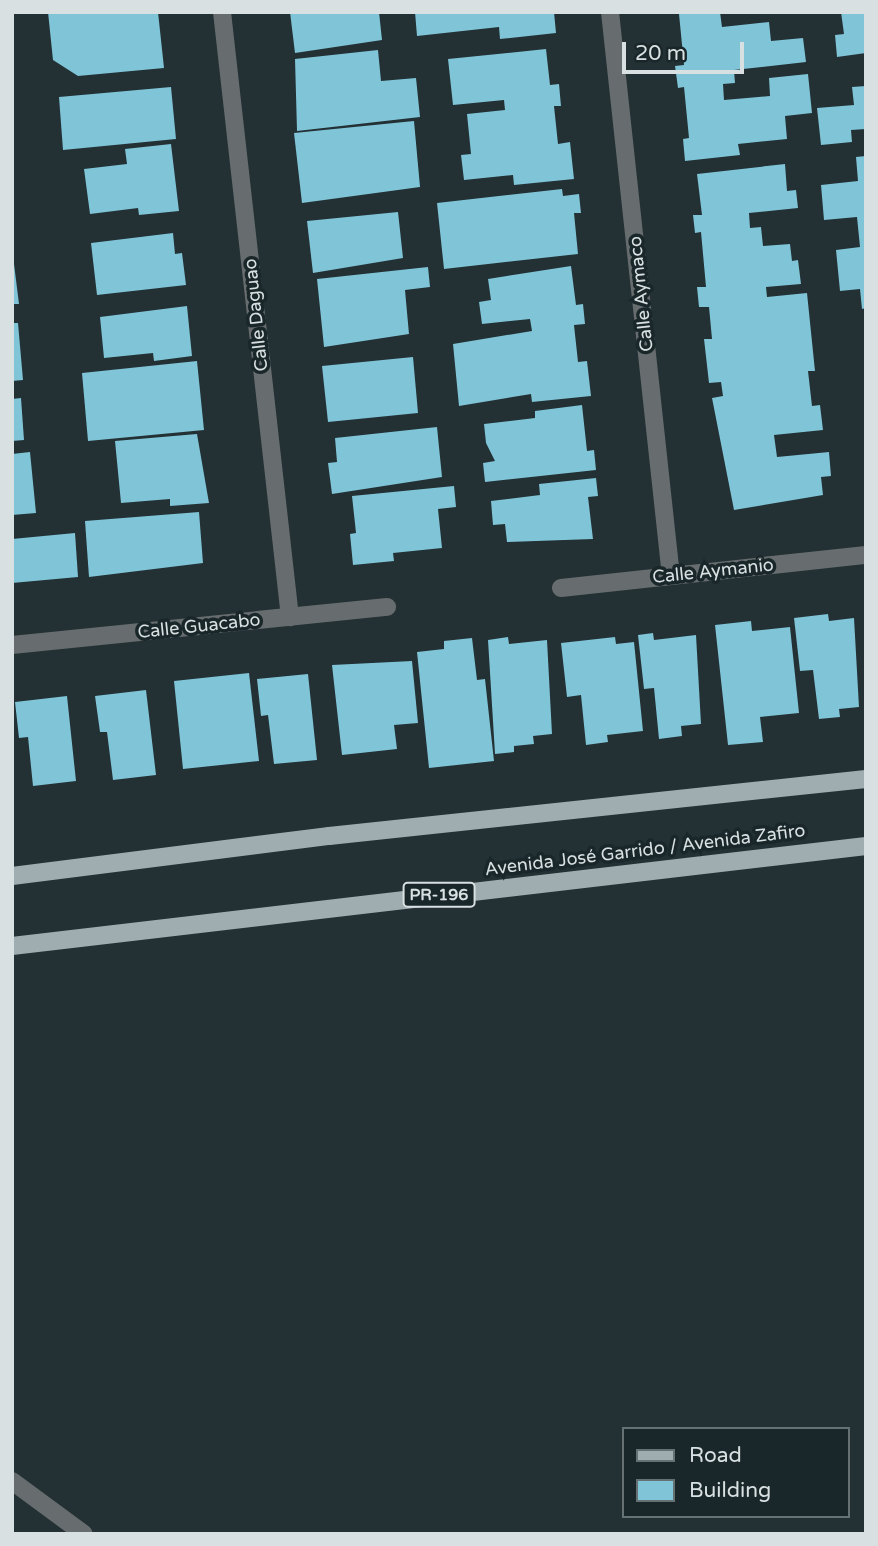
<!DOCTYPE html>
<meta charset="utf-8">
<style>
body{margin:0}
#map{position:relative;width:878px;height:1546px;overflow:hidden;background:#233034;font-family:"Varela Round",sans-serif}
div>[style]{position:absolute}
[style*='--x']{left:calc(var(--x)*1px);top:calc(var(--y)*1px);width:calc(var(--w)*1px);rotate:calc(var(--a)*1deg)}
.building>*{inset:0;background:#7fc4d7}
.minor>*{height:18px;margin:-9px;padding:0 9px;transform-origin:9px;border-radius:9px;background:#676d6f}
.major>*{height:18px;margin:-9px;padding:0 9px;transform-origin:9px;border-radius:9px;background:#9facb0}
span{translate:-50% -50%;white-space:nowrap;text-align:center;line-height:1.15;-webkit-text-stroke:7px #1a272a;paint-order:stroke}
.shield-label span{padding:2px 5px;background:#1a272a;border:2px solid;border-radius:5px;-webkit-text-stroke-width:0}
.shield-label{font-size:16px;color:#d8e0e2;font-weight:700}
.street-label{font-size:18px;color:#d8e0e2}
.frame{position:absolute;inset:0;border:14px solid #d8e0e2;pointer-events:none}
.legend{position:absolute;left:622px;top:1427px;width:228px;height:91px;box-sizing:border-box;background:#1a272a;border:2px solid #667174;margin:0;padding:9px 12px;list-style:none;font-size:21px;color:#d8e0e2}
.legend li{display:flex;align-items:center;gap:14px;height:35px}
.legend b{width:35px;border:2px solid #667174}
.scale{position:absolute;left:622px;top:42px;width:122px;height:32px;box-sizing:border-box;border:4px solid #d8e0e2;border-top:0;padding-left:9px;font-size:21px;line-height:24px;white-space:nowrap;color:#d8e0e2;-webkit-text-stroke:5px #1a272a;paint-order:stroke}
</style>
<div id="map">
<div class="building">
<div style="clip-path:polygon(48px 12px,158px 12px,164px 68px,78px 76px,53px 60px)"></div>
<div style="clip-path:polygon(290px 12px,379px 12px,382px 40px,295px 53px)"></div>
<div style="clip-path:polygon(415px 12px,554px 12px,556px 33px,500px 39px,499px 27px,417px 36px)"></div>
<div style="clip-path:polygon(668px 12px,720px 12px,722px 27px,769px 22px,771px 41px,803px 38px,806px 62px,734px 70px,735px 83px,723px 84px,724px 100px,770px 96px,769px 78px,808px 74px,812px 113px,785px 116px,787px 139px,738px 144px,740px 155px,685px 161px,683px 139px,689px 138px,684px 87px,678px 88px,675px 66px,684px 65px,679px 14px)"></div>
<div style="clip-path:polygon(841px 12px,866px 12px,866px 53px,837px 57px,835px 35px,844px 34px)"></div>
<div style="clip-path:polygon(546px 49px,550px 85px,559px 84px,561px 106px,554px 106px,558px 144px,570px 142px,574px 179px,514px 185px,513px 175px,464px 180px,461px 155px,471px 154px,467px 114px,505px 110px,504px 100px,453px 105px,448px 59px)"></div>
<div style="clip-path:polygon(378px 50px,381px 81px,416px 78px,420px 117px,297px 131px,295px 59px)"></div>
<div style="clip-path:polygon(866px 86px,866px 129px,851px 130px,852px 142px,821px 145px,817px 108px,854px 105px,852px 87px)"></div>
<div style="clip-path:polygon(171px 87px,176px 139px,63px 150px,59px 97px)"></div>
<div style="clip-path:polygon(414px 121px,420px 187px,302px 203px,294px 133px)"></div>
<div style="clip-path:polygon(171px 144px,179px 211px,139px 215px,138px 208px,90px 214px,84px 169px,127px 164px,125px 149px)"></div>
<div style="clip-path:polygon(866px 156px,866px 308px,862px 309px,860px 289px,840px 291px,836px 250px,860px 247px,857px 217px,824px 220px,821px 185px,858px 181px,856px 157px)"></div>
<div style="clip-path:polygon(785px 164px,787px 191px,796px 190px,798px 208px,749px 213px,750px 228px,761px 227px,763px 246px,790px 244px,792px 261px,798px 260px,801px 284px,766px 287px,767px 297px,807px 293px,815px 371px,808px 371px,812px 406px,820px 405px,823px 430px,774px 435px,777px 457px,829px 452px,831px 476px,821px 477px,823px 495px,734px 510px,712px 398px,723px 396px,721px 382px,709px 383px,704px 339px,712px 339px,709px 307px,699px 307px,697px 287px,706px 287px,701px 232px,695px 233px,693px 215px,702px 215px,697px 174px)"></div>
<div style="clip-path:polygon(562px 189px,563px 196px,579px 194px,581px 213px,574px 213px,578px 254px,444px 269px,437px 203px)"></div>
<div style="clip-path:polygon(398px 212px,403px 258px,313px 273px,307px 221px)"></div>
<div style="clip-path:polygon(173px 233px,175px 254px,182px 253px,186px 285px,97px 295px,91px 243px)"></div>
<div style="clip-path:polygon(12px 248px,19px 304px,12px 304px)"></div>
<div style="clip-path:polygon(571px 266px,576px 305px,583px 304px,585px 324px,574px 325px,578px 362px,587px 361px,591px 396px,532px 402px,531px 394px,459px 406px,453px 344px,532px 331px,530px 319px,482px 324px,479px 302px,491px 300px,488px 279px)"></div>
<div style="clip-path:polygon(428px 267px,430px 287px,405px 290px,409px 334px,324px 347px,317px 279px)"></div>
<div style="clip-path:polygon(187px 306px,192px 356px,154px 361px,153px 353px,104px 358px,100px 317px)"></div>
<div style="clip-path:polygon(12px 323px,18px 323px,23px 380px,12px 381px)"></div>
<div style="clip-path:polygon(413px 357px,418px 413px,328px 422px,322px 366px)"></div>
<div style="clip-path:polygon(197px 361px,204px 430px,88px 441px,82px 373px)"></div>
<div style="clip-path:polygon(21px 398px,24px 440px,12px 441px,12px 399px)"></div>
<div style="clip-path:polygon(582px 405px,587px 451px,594px 450px,596px 470px,485px 482px,483px 463px,495px 461px,486px 443px,484px 424px,535px 418px,535px 411px)"></div>
<div style="clip-path:polygon(437px 427px,442px 477px,332px 494px,328px 463px,337px 462px,335px 438px)"></div>
<div style="clip-path:polygon(197px 434px,209px 503px,170px 506px,170px 499px,121px 503px,115px 441px)"></div>
<div style="clip-path:polygon(30px 452px,36px 513px,12px 515px,12px 454px)"></div>
<div style="clip-path:polygon(596px 478px,598px 496px,588px 497px,593px 539px,507px 542px,505px 524px,493px 525px,491px 501px,540px 495px,539px 484px)"></div>
<div style="clip-path:polygon(454px 486px,456px 507px,438px 509px,442px 548px,393px 553px,394px 561px,353px 565px,350px 534px,356px 533px,352px 496px)"></div>
<div style="clip-path:polygon(199px 512px,203px 563px,89px 577px,85px 521px)"></div>
<div style="clip-path:polygon(75px 533px,78px 577px,12px 583px,12px 539px)"></div>
<div style="clip-path:polygon(828px 614px,829px 621px,854px 618px,859px 707px,839px 709px,840px 717px,819px 719px,813px 670px,800px 671px,794px 618px)"></div>
<div style="clip-path:polygon(751px 621px,752px 631px,790px 627px,799px 713px,760px 717px,763px 742px,728px 745px,715px 625px)"></div>
<div style="clip-path:polygon(653px 633px,654px 640px,696px 635px,701px 724px,681px 726px,682px 736px,659px 739px,654px 688px,644px 689px,638px 635px)"></div>
<div style="clip-path:polygon(508px 637px,509px 644px,547px 640px,552px 734px,533px 736px,534px 744px,514px 746px,514px 752px,495px 754px,488px 640px)"></div>
<div style="clip-path:polygon(615px 637px,616px 644px,634px 642px,643px 731px,607px 735px,608px 742px,586px 745px,581px 695px,567px 697px,561px 643px)"></div>
<div style="clip-path:polygon(472px 638px,477px 680px,485px 679px,494px 761px,429px 768px,417px 652px,444px 649px,444px 641px)"></div>
<div style="clip-path:polygon(412px 661px,418px 723px,394px 725px,397px 749px,342px 755px,332px 665px)"></div>
<div style="clip-path:polygon(249px 673px,259px 761px,183px 769px,174px 681px)"></div>
<div style="clip-path:polygon(308px 674px,317px 760px,274px 764px,268px 715px,261px 716px,257px 679px)"></div>
<div style="clip-path:polygon(146px 690px,156px 775px,113px 780px,107px 732px,100px 732px,95px 696px)"></div>
<div style="clip-path:polygon(67px 696px,76px 781px,33px 786px,28px 737px,19px 738px,15px 702px)"></div>
</div>
<div class="minor">
<div style="--x:222;--y:12;--w:609;--a:83.59"></div>
<div style="--x:610;--y:12;--w:567;--a:83.83"></div>
<div style="--x:561;--y:588;--w:307;--a:-6.2"></div>
<div style="--x:12;--y:645;--w:377;--a:-5.8"></div>
<div style="--x:12;--y:1481;--w:89;--a:36.4"></div>
</div>
<div class="major">
<div style="--x:12;--y:876;--w:320;--a:-7.2"></div>
<div style="--x:329;--y:836;--w:540;--a:-6.06"></div>
<div style="--x:12;--y:946;--w:860;--a:-6.68"></div>
</div>
<div class="shield-label">
<span style="left:439px;top:895px">PR-196</span>
</div>
<div class="street-label">
<span style="left:641px;top:294px;rotate:-96deg">Calle Aymaco</span>
<span style="left:256px;top:315px;rotate:-96deg">Calle Daguao</span>
<span style="left:713px;top:571px;rotate:-6deg">Calle Aymanio</span>
<span style="left:199px;top:626px;rotate:-6deg">Calle Guacabo</span>
<span style="left:645px;top:850px;rotate:-7deg">Avenida José Garrido / Avenida Zafiro</span>
</div>
<div class="frame"></div>
<ul class="legend">
<li><b style="height:9px;background:#9facb0"></b>Road</li>
<li><b style="height:19px;background:#7fc4d7"></b>Building</li>
</ul>
<div class="scale">20 m</div>
</div>
